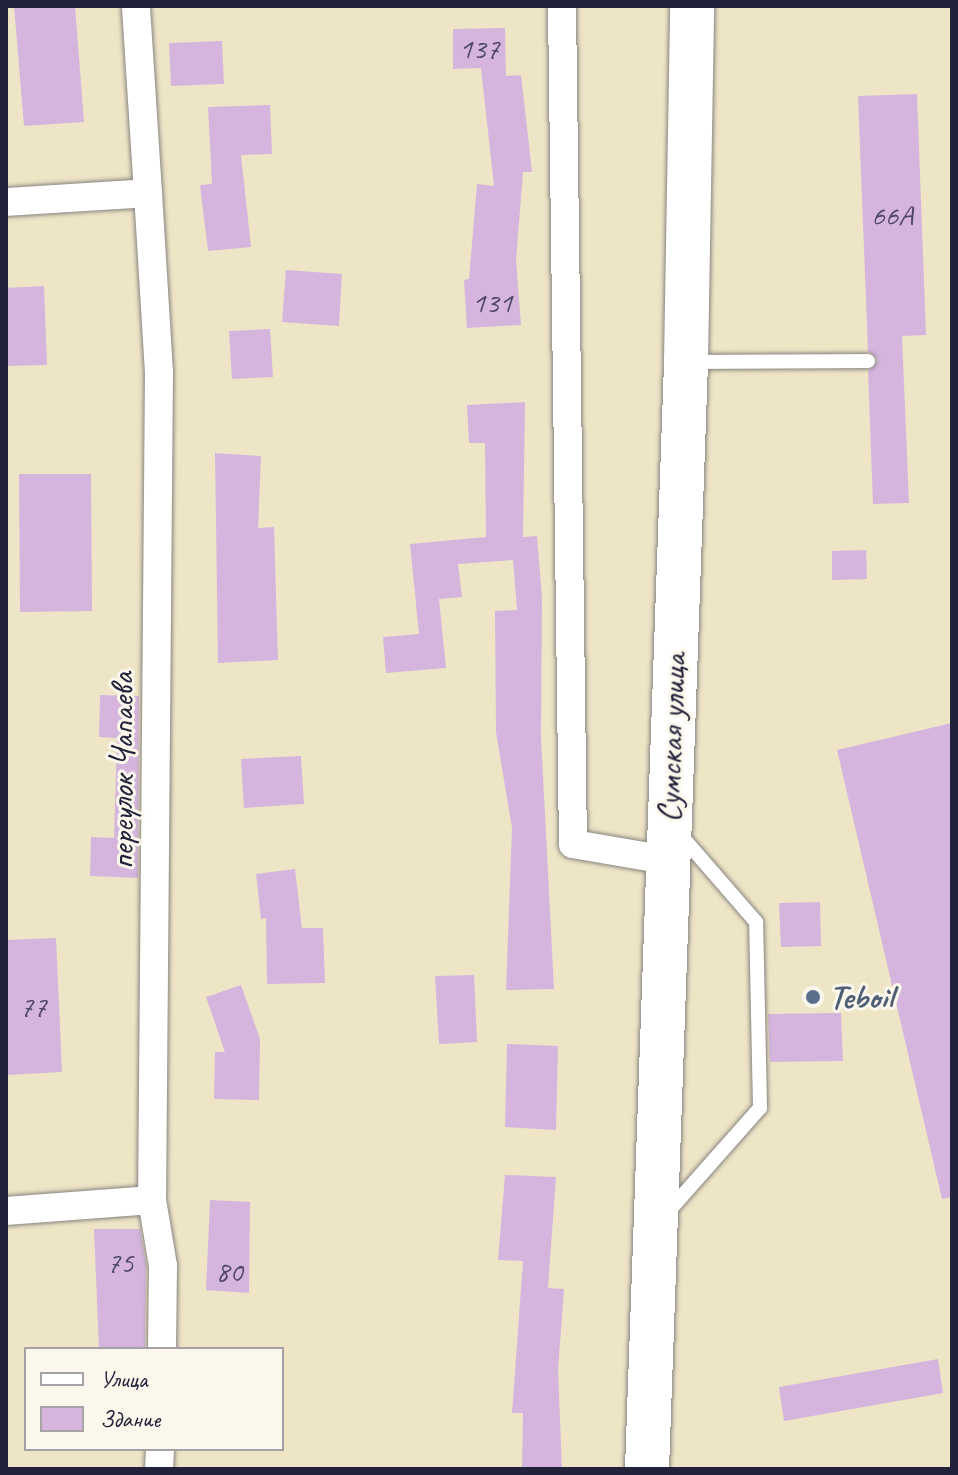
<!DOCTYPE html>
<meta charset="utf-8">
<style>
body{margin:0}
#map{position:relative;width:958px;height:1475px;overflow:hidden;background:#eee5c6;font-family:Caveat,sans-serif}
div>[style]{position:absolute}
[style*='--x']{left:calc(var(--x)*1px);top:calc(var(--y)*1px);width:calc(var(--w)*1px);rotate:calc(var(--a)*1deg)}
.building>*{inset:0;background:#d5b5dd}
.roads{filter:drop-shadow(0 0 2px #888480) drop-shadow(0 0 2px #888480)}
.service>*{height:14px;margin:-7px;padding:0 7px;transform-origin:7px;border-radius:7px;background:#fff}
.minor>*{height:28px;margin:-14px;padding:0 14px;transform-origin:14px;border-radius:14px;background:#fff}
.primary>*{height:44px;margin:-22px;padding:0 22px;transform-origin:22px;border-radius:22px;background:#fff}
.dots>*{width:22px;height:22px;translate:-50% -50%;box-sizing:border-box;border:4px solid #fbf7ec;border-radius:50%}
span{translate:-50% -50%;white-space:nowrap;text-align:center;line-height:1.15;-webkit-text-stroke:6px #fbf7ec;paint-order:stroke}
.number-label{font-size:30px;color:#4f4764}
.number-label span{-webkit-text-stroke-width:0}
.street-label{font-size:34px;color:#22223b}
.service-label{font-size:34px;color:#4e5e75;font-weight:700}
.left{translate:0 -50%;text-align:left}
.frame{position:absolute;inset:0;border:8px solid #22223b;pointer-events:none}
.legend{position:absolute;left:24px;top:1347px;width:260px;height:104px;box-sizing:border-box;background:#fbf7ec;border:2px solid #a4a2a5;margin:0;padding:10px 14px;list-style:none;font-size:24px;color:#22223b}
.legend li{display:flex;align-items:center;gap:16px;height:40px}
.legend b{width:40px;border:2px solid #a4a2a5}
</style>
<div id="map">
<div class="building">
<div style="clip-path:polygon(14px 6px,75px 6px,84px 122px,24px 126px)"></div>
<div style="clip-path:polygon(505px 28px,506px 76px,521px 75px,532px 172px,523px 172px,516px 260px,521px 325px,467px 328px,464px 280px,469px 279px,477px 184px,494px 186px,481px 68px,453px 69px,453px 29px)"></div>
<div style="clip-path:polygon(222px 41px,224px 84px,171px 86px,169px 43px)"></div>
<div style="clip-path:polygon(917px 94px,926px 335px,902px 336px,909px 503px,873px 504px,868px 371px,878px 360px,868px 351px,858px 96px)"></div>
<div style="clip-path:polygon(270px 105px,272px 154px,241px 155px,251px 247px,208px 251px,200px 185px,212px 184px,208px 107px)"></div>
<div style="clip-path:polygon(286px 270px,342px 274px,339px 326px,282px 322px)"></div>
<div style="clip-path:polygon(44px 286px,47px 365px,6px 366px,6px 288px)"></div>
<div style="clip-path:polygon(270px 329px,273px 377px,232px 379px,229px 331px)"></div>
<div style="clip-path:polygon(525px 402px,523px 537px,537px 536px,542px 598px,541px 737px,554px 989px,506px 990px,512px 828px,496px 732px,495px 611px,517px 610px,513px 560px,458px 564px,462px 597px,439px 599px,446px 668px,386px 673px,383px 637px,419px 634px,410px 544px,486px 537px,485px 443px,469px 443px,467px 405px)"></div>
<div style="clip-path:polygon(215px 453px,261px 456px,258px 528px,274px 527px,278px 660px,218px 663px)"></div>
<div style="clip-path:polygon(19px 474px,91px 474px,92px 611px,20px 612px)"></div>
<div style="clip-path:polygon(866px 550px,867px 579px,832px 580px,832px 551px)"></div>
<div style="clip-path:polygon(100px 695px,139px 696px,138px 878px,90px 876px,91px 837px,114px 838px,117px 738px,99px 737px)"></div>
<div style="clip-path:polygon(952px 723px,952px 1197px,942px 1199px,837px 750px)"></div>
<div style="clip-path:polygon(301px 756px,304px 804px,244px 808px,241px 759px)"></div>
<div style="clip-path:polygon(295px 869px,302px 928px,323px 928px,325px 983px,267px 984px,266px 918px,261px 919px,256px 874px)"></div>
<div style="clip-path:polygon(820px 902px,821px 946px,781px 947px,779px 903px)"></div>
<div style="clip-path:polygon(56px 938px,62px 1072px,6px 1075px,6px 940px)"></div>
<div style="clip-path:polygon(474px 975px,477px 1042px,439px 1044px,435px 976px)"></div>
<div style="clip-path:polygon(241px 985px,260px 1039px,259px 1100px,214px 1099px,215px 1052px,225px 1052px,206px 997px)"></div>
<div style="clip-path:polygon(841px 1013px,843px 1061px,770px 1062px,768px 1014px)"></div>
<div style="clip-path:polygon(507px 1044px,558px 1046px,556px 1130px,505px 1127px)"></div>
<div style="clip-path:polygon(505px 1175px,556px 1177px,548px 1288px,564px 1289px,558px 1370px,562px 1469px,522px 1469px,523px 1413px,512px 1413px,523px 1261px,498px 1260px)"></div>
<div style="clip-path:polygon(210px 1200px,250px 1202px,249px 1293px,206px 1290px)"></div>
<div style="clip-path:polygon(94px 1229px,140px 1229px,146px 1264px,145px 1349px,99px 1349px)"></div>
<div style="clip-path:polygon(938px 1359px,943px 1393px,784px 1421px,779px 1387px)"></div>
</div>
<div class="roads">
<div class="service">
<div style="--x:691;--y:362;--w:177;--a:-0.3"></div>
<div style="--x:667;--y:1213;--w:140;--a:-48.5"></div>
<div style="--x:760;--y:1108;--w:186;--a:-91.2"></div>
<div style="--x:756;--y:922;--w:118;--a:-130.9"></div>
</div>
<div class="minor">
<div style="--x:562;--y:6;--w:838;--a:89.25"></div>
<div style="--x:573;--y:844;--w:95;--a:9.7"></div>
<div style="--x:148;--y:193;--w:178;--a:86.5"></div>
<div style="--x:159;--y:371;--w:829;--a:90.48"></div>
<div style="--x:152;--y:1200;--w:67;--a:80.5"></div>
<div style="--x:163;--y:1266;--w:83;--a:90.7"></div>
<div style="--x:6;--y:202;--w:142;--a:-3.6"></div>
<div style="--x:148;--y:193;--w:187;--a:-93.7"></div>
<div style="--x:6;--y:1211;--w:146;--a:-4.3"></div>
<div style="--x:159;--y:1469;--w:20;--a:-87"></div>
</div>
<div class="primary">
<div style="--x:647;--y:1469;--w:1109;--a:-87.98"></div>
<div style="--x:686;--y:361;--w:355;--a:-89"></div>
</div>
</div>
<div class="dots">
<div style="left:813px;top:997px;background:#5c6f8a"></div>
</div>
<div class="number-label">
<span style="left:479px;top:48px">137</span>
<span style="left:892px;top:215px">66А</span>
<span style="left:492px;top:302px">131</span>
<span style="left:33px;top:1006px">77</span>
<span style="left:120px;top:1262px">75</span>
<span style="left:229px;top:1271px">80</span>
</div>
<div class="street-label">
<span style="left:671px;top:738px;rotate:-88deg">Сумская улица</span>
<span style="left:122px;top:771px;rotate:-90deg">переулок Чапаева</span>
</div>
<div class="service-label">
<span class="left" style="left:829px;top:997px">Teboil</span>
</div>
<div class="frame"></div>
<ul class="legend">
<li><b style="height:10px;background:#fff"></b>Улица</li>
<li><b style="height:22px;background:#d5b5dd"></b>Здание</li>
</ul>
</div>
